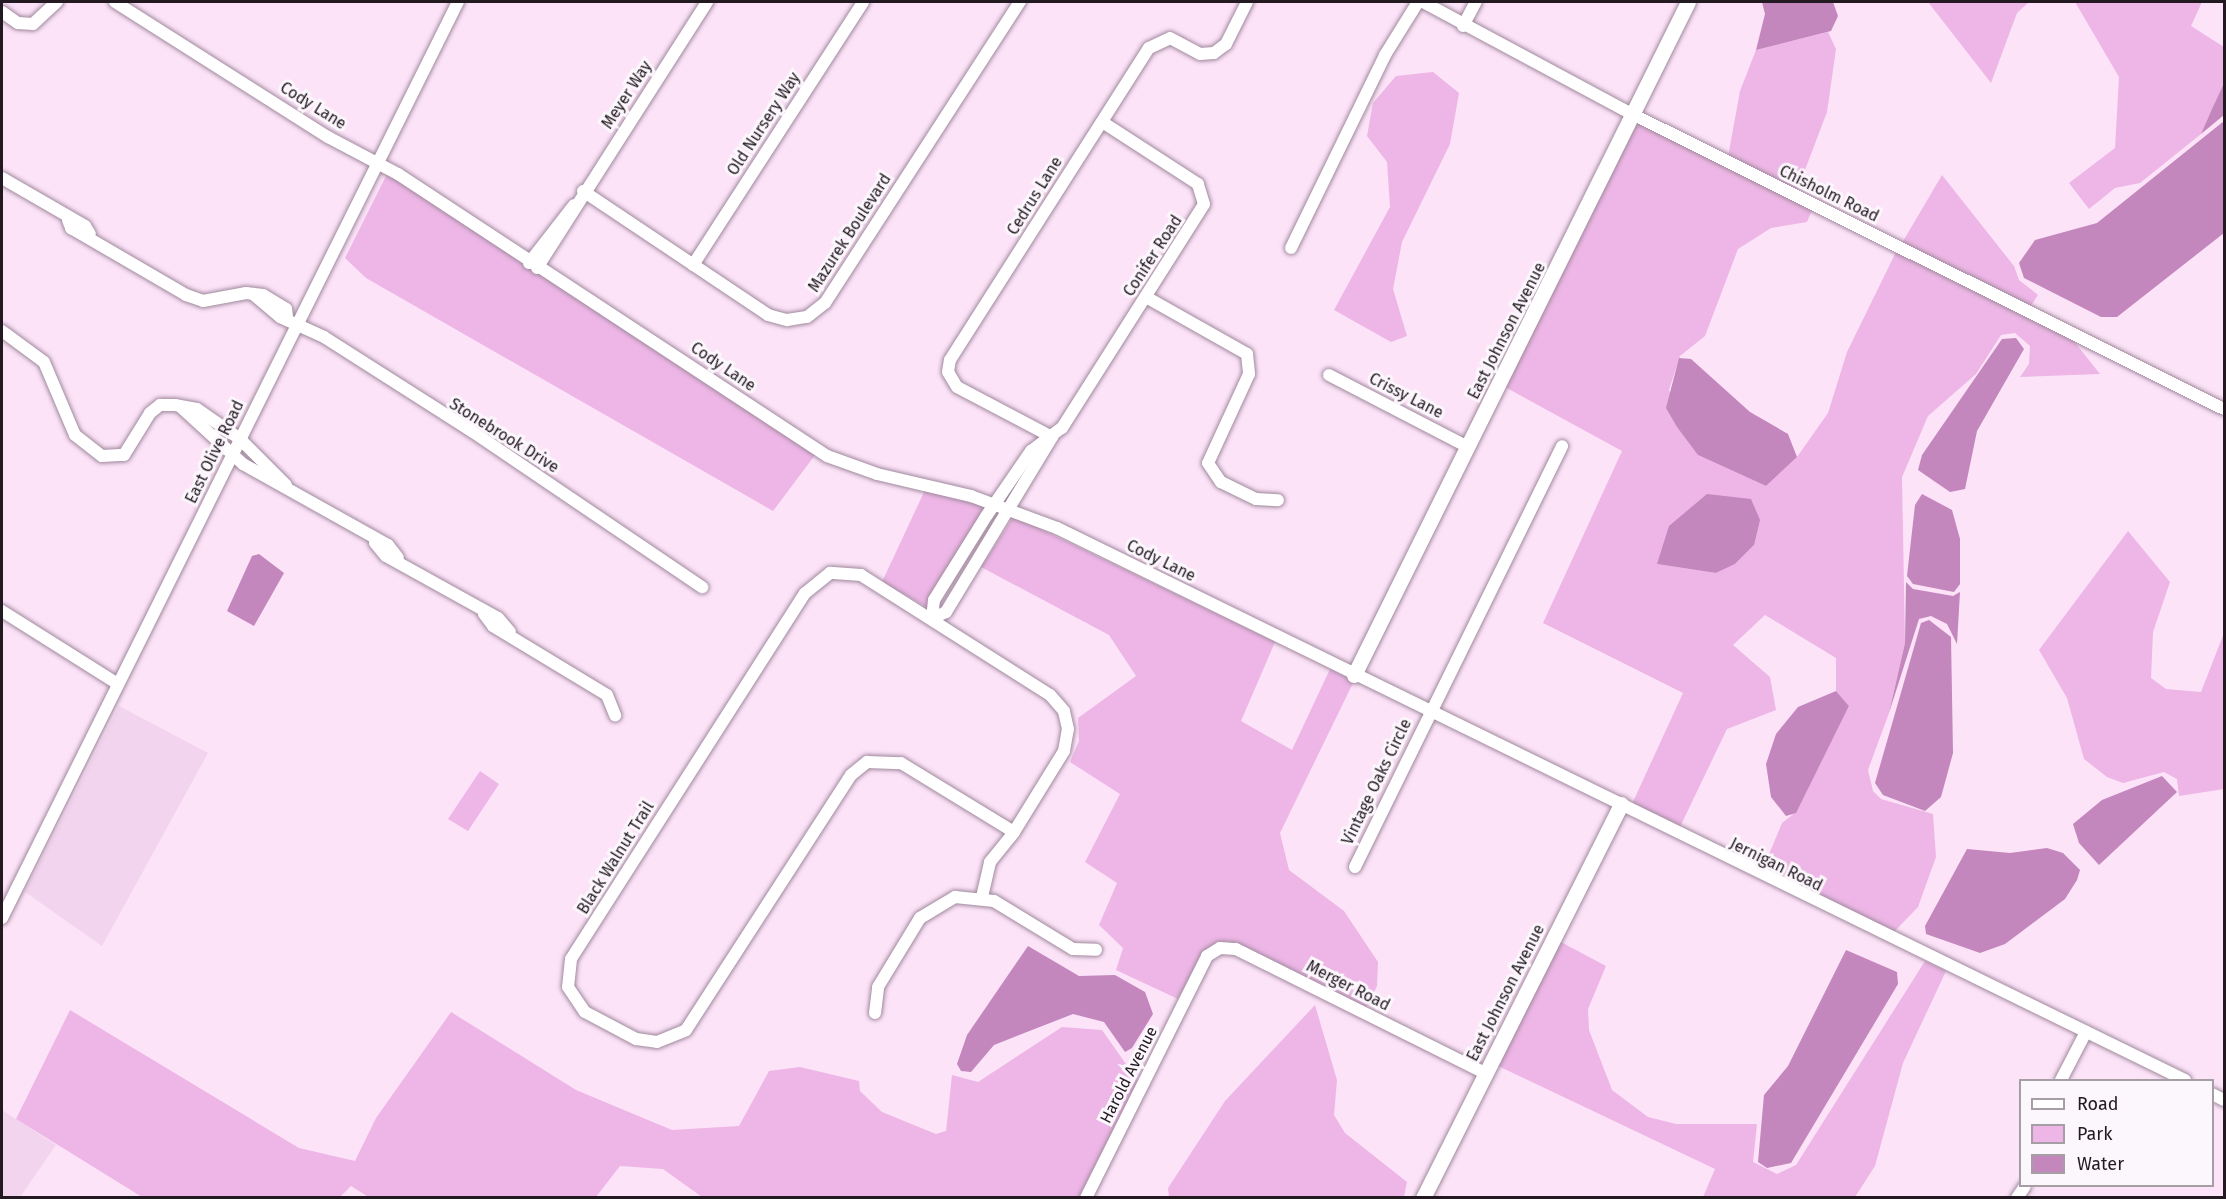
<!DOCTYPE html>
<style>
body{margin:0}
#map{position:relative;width:2226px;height:1199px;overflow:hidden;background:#fce3f8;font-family:"Fira Sans",sans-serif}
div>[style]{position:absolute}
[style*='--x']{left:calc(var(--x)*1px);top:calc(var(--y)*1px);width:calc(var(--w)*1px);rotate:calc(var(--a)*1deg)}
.built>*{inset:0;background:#f3d4ee}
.green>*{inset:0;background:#edb6e6}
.water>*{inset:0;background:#c386bd}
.roads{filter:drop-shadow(0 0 2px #a0899d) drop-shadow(0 0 2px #a0899d)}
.minor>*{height:12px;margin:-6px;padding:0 6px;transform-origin:6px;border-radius:6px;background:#fff}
.major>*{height:15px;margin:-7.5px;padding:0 7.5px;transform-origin:7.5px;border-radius:7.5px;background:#fff}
span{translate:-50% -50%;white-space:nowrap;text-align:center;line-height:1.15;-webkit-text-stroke:6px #fcf7fc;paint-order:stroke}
.street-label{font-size:16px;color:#221921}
.frame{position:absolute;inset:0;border:3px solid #221921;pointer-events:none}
.legend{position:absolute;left:2019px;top:1079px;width:195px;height:108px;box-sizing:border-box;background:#fcf7fc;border:2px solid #a59ea4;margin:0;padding:8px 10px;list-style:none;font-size:18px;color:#221921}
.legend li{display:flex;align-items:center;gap:12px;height:30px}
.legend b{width:30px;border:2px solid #a59ea4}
</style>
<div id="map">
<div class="built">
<div style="clip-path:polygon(119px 706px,208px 753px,102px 946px,25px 892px)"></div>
<div style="clip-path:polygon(2px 1110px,56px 1145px,20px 1197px,2px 1197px)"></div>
</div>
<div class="green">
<div style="clip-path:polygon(1928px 2px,2029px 2px,2017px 13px,1991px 83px)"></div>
<div style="clip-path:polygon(2075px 2px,2202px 2px,2191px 26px,2224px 47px,2224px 83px,2201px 134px,2140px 183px,2115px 188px,2089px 209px,2069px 183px,2115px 148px,2119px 77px)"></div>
<div style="clip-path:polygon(1828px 32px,1836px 49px,1827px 112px,1797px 191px,1728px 157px,1740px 91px,1756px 50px)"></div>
<div style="clip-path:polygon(1433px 72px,1459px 93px,1450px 144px,1402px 242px,1393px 289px,1407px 336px,1391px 342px,1334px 310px,1390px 207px,1387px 162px,1367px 136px,1373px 103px,1396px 76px)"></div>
<div style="clip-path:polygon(evenodd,1637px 123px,1812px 210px,1807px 222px,1771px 228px,1738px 249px,1705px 336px,1680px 356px,1669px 390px,1698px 455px,1766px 486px,1797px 457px,1828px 413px,1847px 352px,1896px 252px,2073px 340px,2100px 374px,2020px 377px,2029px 364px,2030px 346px,2015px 333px,2001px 335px,1976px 374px,1928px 416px,1902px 477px,1905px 643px,1889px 713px,1868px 770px,1873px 791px,1881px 799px,1933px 814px,1936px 857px,1918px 907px,1892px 934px,1762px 871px,1782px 823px,1796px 812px,1849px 706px,1836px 691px,1836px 658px,1765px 615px,1733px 645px,1770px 677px,1776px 710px,1727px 729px,1679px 829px,1632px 804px,1683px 693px,1543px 623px,1622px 451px,1505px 387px,1637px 123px,1754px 545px,1735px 564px,1716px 573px,1657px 564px,1754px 545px)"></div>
<div style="clip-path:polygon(387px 174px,815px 455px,773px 511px,366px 278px,345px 258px)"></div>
<div style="clip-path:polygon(1942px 175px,2014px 266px,2019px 280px,2038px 295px,2030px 307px,1902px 243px)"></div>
<div style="clip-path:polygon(925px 490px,986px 506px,927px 607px,882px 582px)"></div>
<div style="clip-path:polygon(1014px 516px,1275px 642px,1241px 721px,1292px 750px,1330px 669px,1354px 681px,1280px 833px,1289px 870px,1344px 911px,1378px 962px,1377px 986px,1366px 1008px,1227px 941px,1202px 954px,1178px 999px,1116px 970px,1123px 948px,1099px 925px,1117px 883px,1085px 862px,1120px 794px,1070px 762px,1079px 741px,1078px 718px,1136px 676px,1109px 635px,981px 567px)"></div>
<div style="clip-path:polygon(2128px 531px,2170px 582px,2153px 632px,2151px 678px,2166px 689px,2201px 692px,2224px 633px,2224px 789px,2179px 796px,2177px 779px,2164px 772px,2123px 783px,2107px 777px,2084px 759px,2067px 698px,2039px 650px)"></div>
<div style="clip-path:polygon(480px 771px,499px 784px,468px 831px,448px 819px)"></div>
<div style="clip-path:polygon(1559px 941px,1606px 966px,1588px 1009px,1589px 1030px,1612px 1090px,1648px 1117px,1676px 1124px,1757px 1124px,1753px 1162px,1777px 1174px,1796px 1165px,1925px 961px,1946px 971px,1903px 1063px,1875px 1166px,1855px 1197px,1703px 1197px,1715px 1169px,1496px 1065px)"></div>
<div style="clip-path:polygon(1315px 1005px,1337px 1080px,1334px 1115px,1345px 1133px,1407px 1182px,1404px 1197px,1169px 1197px,1168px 1188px,1225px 1101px)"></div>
<div style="clip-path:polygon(70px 1010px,299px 1148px,355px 1161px,376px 1118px,451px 1012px,576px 1090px,672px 1130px,739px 1126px,769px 1071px,800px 1067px,859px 1081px,860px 1091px,882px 1112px,936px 1134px,946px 1131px,952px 1075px,978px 1082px,1062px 1027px,1102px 1030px,1138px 1081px,1079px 1197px,702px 1197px,663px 1169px,620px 1166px,596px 1197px,370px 1198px,351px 1186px,340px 1197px,142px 1197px,16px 1119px)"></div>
</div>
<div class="water">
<div style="clip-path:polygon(1762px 2px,1833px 2px,1838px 16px,1831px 31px,1756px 50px,1765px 14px)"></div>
<div style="clip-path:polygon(2224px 83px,2224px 115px,2201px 134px,2212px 109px)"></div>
<div style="clip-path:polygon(2224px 121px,2224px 233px,2117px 317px,2101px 317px,2024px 278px,2019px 263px,2035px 240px,2097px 223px)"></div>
<div style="clip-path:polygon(2016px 338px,2024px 349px,1977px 431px,1965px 489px,1950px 492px,1918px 470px,1922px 455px,2002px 339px)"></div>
<div style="clip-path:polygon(1679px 358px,1691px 359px,1750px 412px,1788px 434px,1797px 457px,1766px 486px,1698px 455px,1677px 427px,1666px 408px)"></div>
<div style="clip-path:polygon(1707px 494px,1751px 499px,1760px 520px,1754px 545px,1735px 564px,1716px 573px,1657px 564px,1669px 526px)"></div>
<div style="clip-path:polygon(1922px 494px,1952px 510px,1960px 539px,1960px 584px,1954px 592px,1913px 584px,1907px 576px,1915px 505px)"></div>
<div style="clip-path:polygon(259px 554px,284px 573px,254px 626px,227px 611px,252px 556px)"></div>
<div style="clip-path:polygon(1906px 582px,1913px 589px,1953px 596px,1960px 592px,1957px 644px,1947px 624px,1931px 616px,1919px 619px,1889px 713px,1905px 643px)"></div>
<div style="clip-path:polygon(1929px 620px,1951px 637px,1953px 753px,1941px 797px,1925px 811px,1883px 795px,1875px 783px,1921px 623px)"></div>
<div style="clip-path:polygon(1836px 691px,1849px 706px,1796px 813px,1786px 816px,1771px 797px,1766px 764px,1776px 734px,1798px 707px)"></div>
<div style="clip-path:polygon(2162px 776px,2177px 792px,2099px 865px,2079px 843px,2073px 824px,2102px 800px)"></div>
<div style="clip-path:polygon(2047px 848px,2063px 853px,2080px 870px,2077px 880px,2065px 899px,2005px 944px,1980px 953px,1926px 934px,1925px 926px,1967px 849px,2010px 853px)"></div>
<div style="clip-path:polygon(1028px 946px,1079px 976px,1115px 975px,1145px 992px,1153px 1014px,1132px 1048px,1125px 1052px,1104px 1022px,1073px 1014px,994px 1045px,971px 1072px,961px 1071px,957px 1064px,967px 1035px)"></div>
<div style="clip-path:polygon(1846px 950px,1897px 972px,1898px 984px,1791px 1163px,1767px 1168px,1758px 1162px,1764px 1095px,1788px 1066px)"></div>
</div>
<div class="roads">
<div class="minor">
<div style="--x:115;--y:2;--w:252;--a:32.4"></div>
<div style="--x:328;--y:137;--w:79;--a:27.9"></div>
<div style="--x:398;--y:174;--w:513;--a:33.32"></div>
<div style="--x:827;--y:456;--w:53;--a:19.8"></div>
<div style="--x:877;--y:474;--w:97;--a:13.2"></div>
<div style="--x:971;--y:496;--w:92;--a:20.4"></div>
<div style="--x:1057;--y:528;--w:1256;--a:26.08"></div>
<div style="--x:1423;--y:2;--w:239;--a:28.2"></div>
<div style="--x:1634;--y:115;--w:659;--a:26.49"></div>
<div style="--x:2;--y:12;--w:19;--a:35"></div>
<div style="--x:18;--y:23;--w:15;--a:4"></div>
<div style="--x:33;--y:24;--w:33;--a:-43"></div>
<div style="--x:1463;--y:26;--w:27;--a:-62"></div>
<div style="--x:2;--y:178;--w:96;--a:30"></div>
<div style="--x:85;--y:226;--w:9;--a:58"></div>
<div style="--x:583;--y:191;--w:223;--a:33.8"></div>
<div style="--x:768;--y:315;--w:20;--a:15"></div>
<div style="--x:787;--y:320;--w:20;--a:-9"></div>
<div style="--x:807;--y:317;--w:23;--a:-38"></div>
<div style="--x:825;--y:303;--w:359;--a:-57.1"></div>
<div style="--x:68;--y:220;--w:9;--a:69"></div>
<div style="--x:71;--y:228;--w:133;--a:30.2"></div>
<div style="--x:186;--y:295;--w:18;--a:19"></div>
<div style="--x:203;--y:301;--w:44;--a:-10.5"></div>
<div style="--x:246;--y:293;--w:17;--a:7"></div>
<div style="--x:263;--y:295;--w:27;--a:31"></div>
<div style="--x:286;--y:309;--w:7;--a:82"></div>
<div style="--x:1291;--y:248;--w:215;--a:-64"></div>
<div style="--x:1385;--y:55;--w:62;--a:-58.1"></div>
<div style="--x:529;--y:263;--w:73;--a:-52.2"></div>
<div style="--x:693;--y:265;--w:313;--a:-57.1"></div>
<div style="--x:537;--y:268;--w:316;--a:-57.4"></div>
<div style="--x:254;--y:295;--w:34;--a:40"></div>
<div style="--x:280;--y:317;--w:48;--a:24.4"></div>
<div style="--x:324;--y:337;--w:177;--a:32.5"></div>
<div style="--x:473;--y:432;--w:277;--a:34.1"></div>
<div style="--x:1146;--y:297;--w:116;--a:29.4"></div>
<div style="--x:1247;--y:354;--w:20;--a:84"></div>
<div style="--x:1249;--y:374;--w:98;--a:114.7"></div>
<div style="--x:1208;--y:463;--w:23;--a:56"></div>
<div style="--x:1221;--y:482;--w:39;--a:26"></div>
<div style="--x:1256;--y:499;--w:22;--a:3"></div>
<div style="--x:2;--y:331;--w:52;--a:36.4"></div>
<div style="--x:44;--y:362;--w:79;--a:67"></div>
<div style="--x:75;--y:435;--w:34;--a:38"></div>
<div style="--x:102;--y:456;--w:22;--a:-3"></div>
<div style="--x:124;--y:455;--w:49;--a:-58.2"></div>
<div style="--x:150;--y:413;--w:13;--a:-39"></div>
<div style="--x:160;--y:405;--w:15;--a:0"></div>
<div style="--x:175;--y:405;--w:22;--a:10"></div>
<div style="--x:197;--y:409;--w:52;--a:34.9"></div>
<div style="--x:240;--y:439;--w:65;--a:45"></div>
<div style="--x:1329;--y:375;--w:157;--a:27.4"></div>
<div style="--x:182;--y:408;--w:83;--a:42.6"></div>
<div style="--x:243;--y:464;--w:166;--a:29.2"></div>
<div style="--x:388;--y:545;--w:16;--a:52"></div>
<div style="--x:1052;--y:437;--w:107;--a:-152.2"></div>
<div style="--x:957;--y:387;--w:17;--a:-121"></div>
<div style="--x:948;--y:372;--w:12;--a:-81"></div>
<div style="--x:950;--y:360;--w:370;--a:-57.5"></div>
<div style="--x:1149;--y:48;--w:23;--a:-25"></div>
<div style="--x:1170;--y:38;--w:34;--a:28"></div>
<div style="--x:1200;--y:54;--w:14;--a:-4"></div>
<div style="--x:1214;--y:53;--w:15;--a:-37"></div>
<div style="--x:1226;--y:44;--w:47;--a:-63.4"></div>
<div style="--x:375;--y:543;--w:17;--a:50"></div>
<div style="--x:386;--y:556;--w:128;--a:29"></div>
<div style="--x:498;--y:618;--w:18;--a:49"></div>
<div style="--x:2;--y:611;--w:137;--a:32.2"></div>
<div style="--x:484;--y:614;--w:15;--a:53"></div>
<div style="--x:493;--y:626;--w:133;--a:31.2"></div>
<div style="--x:607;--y:695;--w:22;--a:68"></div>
<div style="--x:932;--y:619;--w:19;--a:-84"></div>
<div style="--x:934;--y:600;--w:100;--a:-58.1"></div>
<div style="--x:987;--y:515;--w:78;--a:-55.5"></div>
<div style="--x:1031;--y:451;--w:39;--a:-37"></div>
<div style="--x:1062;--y:428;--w:265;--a:-57.6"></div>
<div style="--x:1204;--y:204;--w:21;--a:-107"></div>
<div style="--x:1198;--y:184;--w:114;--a:-147.1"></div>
<div style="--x:932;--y:619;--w:16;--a:-27"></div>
<div style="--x:946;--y:612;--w:205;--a:-58.8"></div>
<div style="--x:1355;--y:867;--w:469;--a:-63.8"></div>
<div style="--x:982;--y:897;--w:36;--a:-77"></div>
<div style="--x:990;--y:862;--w:38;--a:-51"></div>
<div style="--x:1014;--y:832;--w:95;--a:-58.3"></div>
<div style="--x:1064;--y:751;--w:22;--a:-80"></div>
<div style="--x:1068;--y:729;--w:18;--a:-103"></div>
<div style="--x:1064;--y:711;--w:21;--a:-131"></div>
<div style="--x:1050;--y:695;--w:224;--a:-147.6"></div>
<div style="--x:861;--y:575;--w:31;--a:-176"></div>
<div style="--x:830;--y:573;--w:32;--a:141"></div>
<div style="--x:805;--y:593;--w:434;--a:122.6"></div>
<div style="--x:571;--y:959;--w:28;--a:96"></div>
<div style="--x:568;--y:987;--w:30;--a:56"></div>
<div style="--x:585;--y:1012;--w:58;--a:27.9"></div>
<div style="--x:636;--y:1039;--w:21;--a:8"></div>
<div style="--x:657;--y:1042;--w:31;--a:-22"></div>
<div style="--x:686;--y:1030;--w:304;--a:-57.1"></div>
<div style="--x:851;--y:775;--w:21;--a:-39"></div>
<div style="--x:867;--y:762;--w:34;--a:2"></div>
<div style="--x:901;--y:763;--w:132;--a:31.4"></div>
<div style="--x:2;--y:918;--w:1023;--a:-63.54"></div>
<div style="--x:875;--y:1013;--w:26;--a:-83"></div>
<div style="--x:878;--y:987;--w:81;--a:-58.7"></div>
<div style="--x:920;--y:918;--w:41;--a:-31"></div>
<div style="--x:955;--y:897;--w:39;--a:6"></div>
<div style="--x:994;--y:901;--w:92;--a:31.3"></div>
<div style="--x:1073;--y:949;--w:23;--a:2"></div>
<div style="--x:2061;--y:1080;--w:54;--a:-62.5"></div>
<div style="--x:2212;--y:1094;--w:13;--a:27"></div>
<div style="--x:1086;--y:1198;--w:271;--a:-63.4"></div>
<div style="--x:1207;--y:956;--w:15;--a:-32"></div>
<div style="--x:1220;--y:948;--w:16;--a:4"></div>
<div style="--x:1236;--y:949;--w:278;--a:26.5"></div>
<div style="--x:2017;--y:1198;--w:14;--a:-56"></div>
</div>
<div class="major">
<div style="--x:1354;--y:675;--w:751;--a:-63.61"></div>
<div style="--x:1423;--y:1198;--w:441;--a:-63.3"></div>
</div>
</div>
<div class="street-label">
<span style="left:627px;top:95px;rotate:-57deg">Meyer Way</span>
<span style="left:313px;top:106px;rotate:32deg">Cody Lane</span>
<span style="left:764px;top:124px;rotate:-57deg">Old Nursery Way</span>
<span style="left:1829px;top:194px;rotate:26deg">Chisholm Road</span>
<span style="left:1035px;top:196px;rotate:-58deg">Cedrus Lane</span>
<span style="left:850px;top:233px;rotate:-57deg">Mazurek Boulevard</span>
<span style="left:1153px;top:256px;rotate:-57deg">Conifer Road</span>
<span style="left:1507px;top:331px;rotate:-63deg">East Johnson Avenue</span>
<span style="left:723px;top:367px;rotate:34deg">Cody Lane</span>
<span style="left:1406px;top:396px;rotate:27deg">Crissy Lane</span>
<span style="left:504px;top:436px;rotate:32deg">Stonebrook Drive</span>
<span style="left:215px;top:452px;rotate:-64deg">East Olive Road</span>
<span style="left:1161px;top:561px;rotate:26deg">Cody Lane</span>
<span style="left:1377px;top:782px;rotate:-64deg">Vintage Oaks Circle</span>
<span style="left:616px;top:858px;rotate:-58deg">Black Walnut Trail</span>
<span style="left:1776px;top:865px;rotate:26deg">Jernigan Road</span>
<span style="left:1348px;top:986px;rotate:27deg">Merger Road</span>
<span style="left:1506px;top:993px;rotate:-63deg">East Johnson Avenue</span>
<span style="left:1129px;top:1075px;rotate:-63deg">Harold Avenue</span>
</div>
<div class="frame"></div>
<ul class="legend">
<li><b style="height:8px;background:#fff"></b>Road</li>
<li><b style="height:16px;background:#edb6e6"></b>Park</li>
<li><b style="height:16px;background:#c386bd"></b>Water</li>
</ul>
</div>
